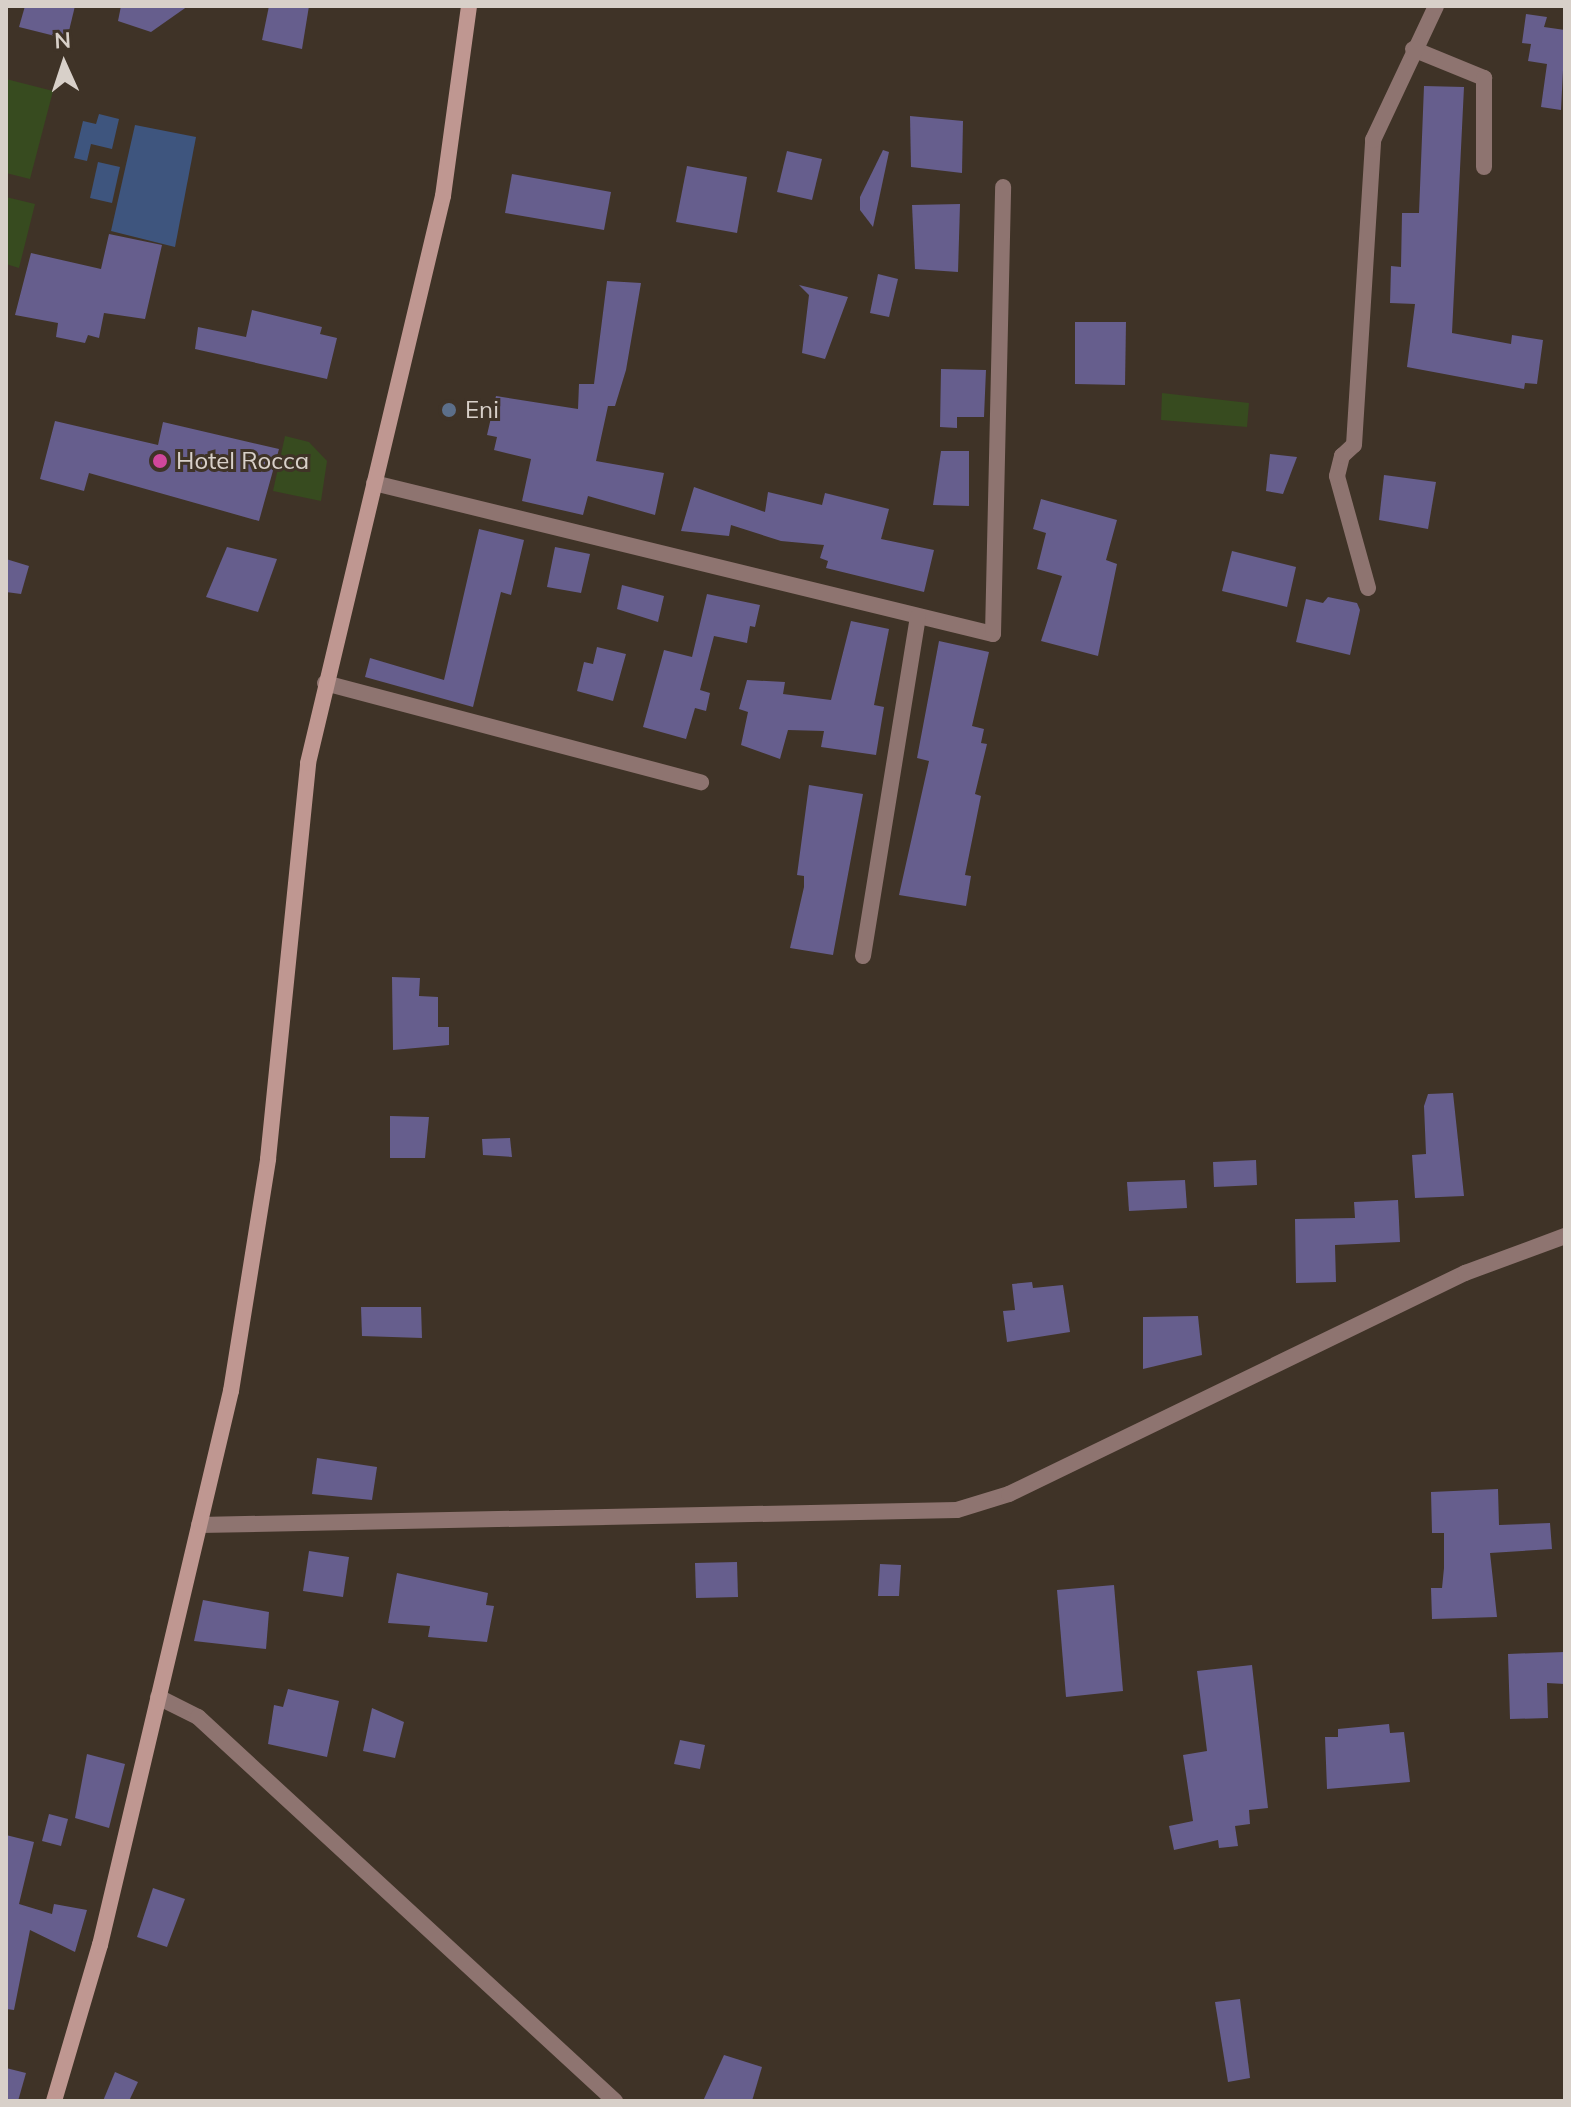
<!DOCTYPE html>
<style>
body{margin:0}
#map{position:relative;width:1571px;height:2107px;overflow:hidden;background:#3f3327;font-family:Mulish,sans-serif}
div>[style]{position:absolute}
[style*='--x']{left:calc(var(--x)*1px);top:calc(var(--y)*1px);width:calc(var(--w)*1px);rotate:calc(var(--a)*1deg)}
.green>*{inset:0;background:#374b1f}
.water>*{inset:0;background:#3e557e}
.building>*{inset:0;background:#665e8d}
.minor>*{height:16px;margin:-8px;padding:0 8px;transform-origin:8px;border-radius:8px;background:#8e7470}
.secondary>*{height:16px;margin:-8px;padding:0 8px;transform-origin:8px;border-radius:8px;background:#bf9791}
.dots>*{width:22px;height:22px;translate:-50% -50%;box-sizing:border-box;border:4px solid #3f3327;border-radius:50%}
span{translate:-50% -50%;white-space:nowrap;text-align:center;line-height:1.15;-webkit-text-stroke:6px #3f3327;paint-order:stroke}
.poi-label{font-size:24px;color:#d8d0c9}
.left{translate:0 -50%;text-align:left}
.frame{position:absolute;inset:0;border:8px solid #d8d0c9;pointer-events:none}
.north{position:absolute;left:24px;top:24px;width:80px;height:80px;-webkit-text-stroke:6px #3f3327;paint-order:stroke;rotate:357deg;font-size:22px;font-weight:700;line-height:32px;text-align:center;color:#d8d0c9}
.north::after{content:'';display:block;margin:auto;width:28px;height:36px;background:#d8d0c9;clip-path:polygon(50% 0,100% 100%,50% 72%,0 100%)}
</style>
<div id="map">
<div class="green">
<div style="clip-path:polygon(6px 79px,53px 91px,30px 179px,6px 173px)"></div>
<div style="clip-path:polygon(6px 197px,35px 204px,19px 268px,6px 264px)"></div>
<div style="clip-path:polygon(1162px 393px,1249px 403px,1247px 427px,1161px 420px)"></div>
<div style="clip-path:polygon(285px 436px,309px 442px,327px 461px,321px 501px,273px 491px)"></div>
</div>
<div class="water">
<div style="clip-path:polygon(99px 114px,119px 119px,112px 149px,91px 144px,87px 161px,74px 158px,83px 121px,96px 124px)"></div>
<div style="clip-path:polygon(135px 125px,196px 137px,175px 247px,111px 231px)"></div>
<div style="clip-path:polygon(98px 162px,120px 167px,112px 203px,90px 198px)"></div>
</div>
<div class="building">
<div style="clip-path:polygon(25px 6px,75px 6px,67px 39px,19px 27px)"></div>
<div style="clip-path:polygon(121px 6px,188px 6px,151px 32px,118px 21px)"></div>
<div style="clip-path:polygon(269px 6px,309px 6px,302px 49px,262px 40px)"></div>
<div style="clip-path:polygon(1526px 14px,1547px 17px,1544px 27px,1565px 30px,1561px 110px,1541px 107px,1547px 64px,1528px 61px,1531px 44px,1522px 43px)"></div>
<div style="clip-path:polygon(1424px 86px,1464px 87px,1452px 333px,1511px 344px,1512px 335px,1543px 340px,1537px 384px,1525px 383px,1524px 389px,1407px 367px,1415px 304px,1390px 303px,1391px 266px,1401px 267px,1402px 213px,1419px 213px)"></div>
<div style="clip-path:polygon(910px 116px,963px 121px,962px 173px,911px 167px)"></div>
<div style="clip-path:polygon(883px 150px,889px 152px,873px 227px,860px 210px,860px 197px)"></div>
<div style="clip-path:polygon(787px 151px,822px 159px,812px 200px,777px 192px)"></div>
<div style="clip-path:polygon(687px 166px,747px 177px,737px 233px,676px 222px)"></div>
<div style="clip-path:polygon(512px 174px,611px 192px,604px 230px,505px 213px)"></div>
<div style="clip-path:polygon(960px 204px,958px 272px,915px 269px,912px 205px)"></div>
<div style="clip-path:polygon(109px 234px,162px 245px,145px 319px,104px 313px,99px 338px,88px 335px,85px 343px,56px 337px,58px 323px,15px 315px,31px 253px,101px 269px)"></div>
<div style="clip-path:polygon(878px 274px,898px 279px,889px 317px,870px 313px)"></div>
<div style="clip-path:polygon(607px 281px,641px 283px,626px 370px,615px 406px,608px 406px,596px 461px,664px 473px,655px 515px,588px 496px,583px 515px,522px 501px,531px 459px,494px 450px,497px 437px,487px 435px,496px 396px,578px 409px,579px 384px,594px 384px)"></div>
<div style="clip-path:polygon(799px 285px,848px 297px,825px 359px,802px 353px,809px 295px)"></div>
<div style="clip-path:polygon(252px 310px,322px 327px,320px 334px,337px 338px,327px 379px,195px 349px,198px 327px,246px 337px)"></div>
<div style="clip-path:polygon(1075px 322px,1126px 322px,1125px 385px,1075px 384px)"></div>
<div style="clip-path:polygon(941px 369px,986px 370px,984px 417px,957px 417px,957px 428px,940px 427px)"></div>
<div style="clip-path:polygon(55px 421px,158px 445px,163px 422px,279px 449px,259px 521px,89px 473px,84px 491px,40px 479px)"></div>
<div style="clip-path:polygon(941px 451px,969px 451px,969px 506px,933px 505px)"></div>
<div style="clip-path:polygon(1270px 454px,1297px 457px,1283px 494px,1266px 491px)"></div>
<div style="clip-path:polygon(1384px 475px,1436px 482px,1428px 529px,1379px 520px)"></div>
<div style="clip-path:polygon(694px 487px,765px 512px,768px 492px,822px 505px,825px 493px,889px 509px,881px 539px,934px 550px,924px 592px,826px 568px,828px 561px,820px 558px,824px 545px,781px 541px,731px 525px,729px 536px,681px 531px)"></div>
<div style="clip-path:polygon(1041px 499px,1117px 520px,1106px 560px,1117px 564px,1098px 656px,1041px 641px,1062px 576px,1037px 569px,1046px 533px,1033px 529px)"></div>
<div style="clip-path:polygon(479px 529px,524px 540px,511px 595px,501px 592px,473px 707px,365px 677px,370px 658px,444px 680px)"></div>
<div style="clip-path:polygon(227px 547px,277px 559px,258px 612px,206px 597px)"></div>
<div style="clip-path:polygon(555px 547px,590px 554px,581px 593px,547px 587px)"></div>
<div style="clip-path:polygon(1232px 551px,1296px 567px,1287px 607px,1222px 591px)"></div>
<div style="clip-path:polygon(6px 559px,29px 566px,21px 594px,6px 592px)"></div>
<div style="clip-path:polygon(622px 585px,664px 596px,658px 622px,617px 609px)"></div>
<div style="clip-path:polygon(707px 594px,760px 605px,755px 627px,750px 626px,747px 643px,714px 636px,700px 690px,710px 693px,706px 711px,695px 708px,686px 739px,643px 727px,664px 650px,692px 657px)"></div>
<div style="clip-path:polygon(1328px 597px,1357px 603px,1360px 610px,1350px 655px,1296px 642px,1306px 599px,1323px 603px)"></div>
<div style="clip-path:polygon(851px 621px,889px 629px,874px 705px,884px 707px,876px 755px,821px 747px,824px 731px,788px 730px,780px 759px,741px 745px,748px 712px,739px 709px,747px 680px,785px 682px,783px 694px,831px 700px)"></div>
<div style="clip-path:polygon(939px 641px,989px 652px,972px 726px,984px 729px,981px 743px,987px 744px,975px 794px,981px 796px,965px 875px,971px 876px,966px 906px,899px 895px,929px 761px,917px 758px)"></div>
<div style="clip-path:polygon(597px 647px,626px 654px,613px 701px,577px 691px,584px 662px,593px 664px)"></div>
<div style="clip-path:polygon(809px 785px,863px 794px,833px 955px,790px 948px,804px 887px,804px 876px,797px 875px)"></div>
<div style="clip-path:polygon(392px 977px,420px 978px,419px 996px,438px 997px,438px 1027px,449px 1027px,449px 1045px,393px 1050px)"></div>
<div style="clip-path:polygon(1453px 1093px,1464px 1196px,1415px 1198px,1412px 1155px,1426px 1154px,1424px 1106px,1428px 1094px)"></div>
<div style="clip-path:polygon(390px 1116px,429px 1117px,425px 1158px,390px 1158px)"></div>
<div style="clip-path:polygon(510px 1138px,512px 1157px,483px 1155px,482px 1139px)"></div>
<div style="clip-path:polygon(1256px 1160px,1257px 1185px,1214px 1187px,1213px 1162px)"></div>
<div style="clip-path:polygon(1185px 1180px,1187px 1208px,1129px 1211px,1127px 1182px)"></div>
<div style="clip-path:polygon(1398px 1200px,1400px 1242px,1335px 1245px,1336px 1282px,1296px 1283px,1295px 1219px,1355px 1218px,1354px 1202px)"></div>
<div style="clip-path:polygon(1032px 1282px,1033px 1288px,1063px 1285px,1070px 1332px,1007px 1342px,1003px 1311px,1015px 1310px,1012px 1284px)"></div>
<div style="clip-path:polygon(361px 1307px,421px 1307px,422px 1338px,362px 1336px)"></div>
<div style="clip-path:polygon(1198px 1316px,1202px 1355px,1143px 1369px,1143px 1317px)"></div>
<div style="clip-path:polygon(317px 1458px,377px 1467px,372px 1500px,312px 1494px)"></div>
<div style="clip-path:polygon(1498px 1489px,1499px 1525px,1550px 1523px,1552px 1549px,1490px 1553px,1497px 1617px,1432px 1619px,1431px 1588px,1442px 1588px,1444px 1568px,1444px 1533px,1432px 1533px,1431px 1492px)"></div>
<div style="clip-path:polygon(309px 1551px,349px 1557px,343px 1597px,303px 1591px)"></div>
<div style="clip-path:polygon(737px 1562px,738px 1597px,696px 1598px,695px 1563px)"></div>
<div style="clip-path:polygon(880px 1564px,901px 1565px,899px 1596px,878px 1596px)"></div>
<div style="clip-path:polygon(397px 1573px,488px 1593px,486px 1605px,494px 1606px,487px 1642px,428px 1637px,430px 1626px,388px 1623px)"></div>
<div style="clip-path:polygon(1114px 1585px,1123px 1691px,1066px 1697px,1057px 1590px)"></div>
<div style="clip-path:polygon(203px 1600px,269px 1612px,266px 1649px,194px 1641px)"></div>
<div style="clip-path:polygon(1565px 1652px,1565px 1684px,1547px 1683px,1548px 1718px,1510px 1719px,1508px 1654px)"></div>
<div style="clip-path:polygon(1252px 1665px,1268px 1808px,1249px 1810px,1250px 1824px,1235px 1826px,1238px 1846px,1219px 1848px,1218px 1840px,1174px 1850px,1169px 1826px,1193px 1821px,1183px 1755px,1207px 1751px,1197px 1671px)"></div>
<div style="clip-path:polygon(288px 1689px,339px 1701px,327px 1757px,268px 1744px,274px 1705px,283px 1707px)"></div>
<div style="clip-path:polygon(372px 1708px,404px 1722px,395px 1758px,363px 1751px)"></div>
<div style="clip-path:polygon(1389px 1724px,1390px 1733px,1404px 1732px,1410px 1782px,1327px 1789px,1325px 1737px,1338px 1737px,1338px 1729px)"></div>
<div style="clip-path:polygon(680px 1740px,705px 1745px,700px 1769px,674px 1764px)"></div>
<div style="clip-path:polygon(87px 1754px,125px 1764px,109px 1828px,75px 1818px)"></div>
<div style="clip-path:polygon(49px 1814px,68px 1819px,61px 1846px,42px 1841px)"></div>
<div style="clip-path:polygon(6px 1835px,34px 1842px,19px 1904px,52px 1914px,54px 1904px,87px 1910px,75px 1952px,30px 1930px,14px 2010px,6px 2009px)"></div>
<div style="clip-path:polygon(153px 1888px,185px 1899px,167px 1947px,137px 1937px)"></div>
<div style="clip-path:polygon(1240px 1999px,1250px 2078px,1228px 2082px,1215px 2002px)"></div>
<div style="clip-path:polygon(724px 2055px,762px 2067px,752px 2101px,703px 2101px)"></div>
<div style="clip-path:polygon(6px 2068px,26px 2073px,18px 2101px,6px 2101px)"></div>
<div style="clip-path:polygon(115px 2072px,138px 2082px,129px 2101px,103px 2101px)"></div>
</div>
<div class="minor">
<div style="--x:1413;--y:49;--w:77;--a:22.2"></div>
<div style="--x:1484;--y:78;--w:89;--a:90"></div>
<div style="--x:374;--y:483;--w:637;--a:13.71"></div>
<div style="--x:993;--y:634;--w:447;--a:-88.7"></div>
<div style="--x:1368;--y:588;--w:116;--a:-105.5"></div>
<div style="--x:1337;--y:476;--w:21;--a:-76"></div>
<div style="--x:1342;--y:456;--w:16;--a:-43"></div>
<div style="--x:1354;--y:445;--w:306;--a:-86.4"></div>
<div style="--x:1373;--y:140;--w:148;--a:-64.8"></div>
<div style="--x:325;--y:683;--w:389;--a:14.8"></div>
<div style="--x:863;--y:956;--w:344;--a:-80.8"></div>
<div style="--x:199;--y:1525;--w:758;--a:-1.13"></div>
<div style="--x:957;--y:1510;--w:54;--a:-17.1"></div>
<div style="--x:1009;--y:1494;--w:507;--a:-25.86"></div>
<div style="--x:1465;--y:1273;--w:107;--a:-20.3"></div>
<div style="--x:158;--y:1697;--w:45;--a:26.6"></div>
<div style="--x:198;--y:1717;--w:567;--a:42.64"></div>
</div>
<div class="secondary">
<div style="--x:54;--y:2101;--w:163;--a:-73.6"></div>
<div style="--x:100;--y:1945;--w:569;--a:-76.7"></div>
<div style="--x:231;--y:1391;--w:235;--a:-80.9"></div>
<div style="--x:268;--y:1159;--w:398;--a:-84.2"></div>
<div style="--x:308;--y:763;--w:583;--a:-76.61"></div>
<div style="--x:443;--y:196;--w:192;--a:-82.2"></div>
</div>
<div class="dots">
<div style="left:449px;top:410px;background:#5c6f8a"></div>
<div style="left:160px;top:461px;background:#d1479c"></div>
</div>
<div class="poi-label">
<span class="left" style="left:465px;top:410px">Eni</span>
<span class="left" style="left:176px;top:461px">Hotel Rocca</span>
</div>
<div class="frame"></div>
<div class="north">N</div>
</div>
